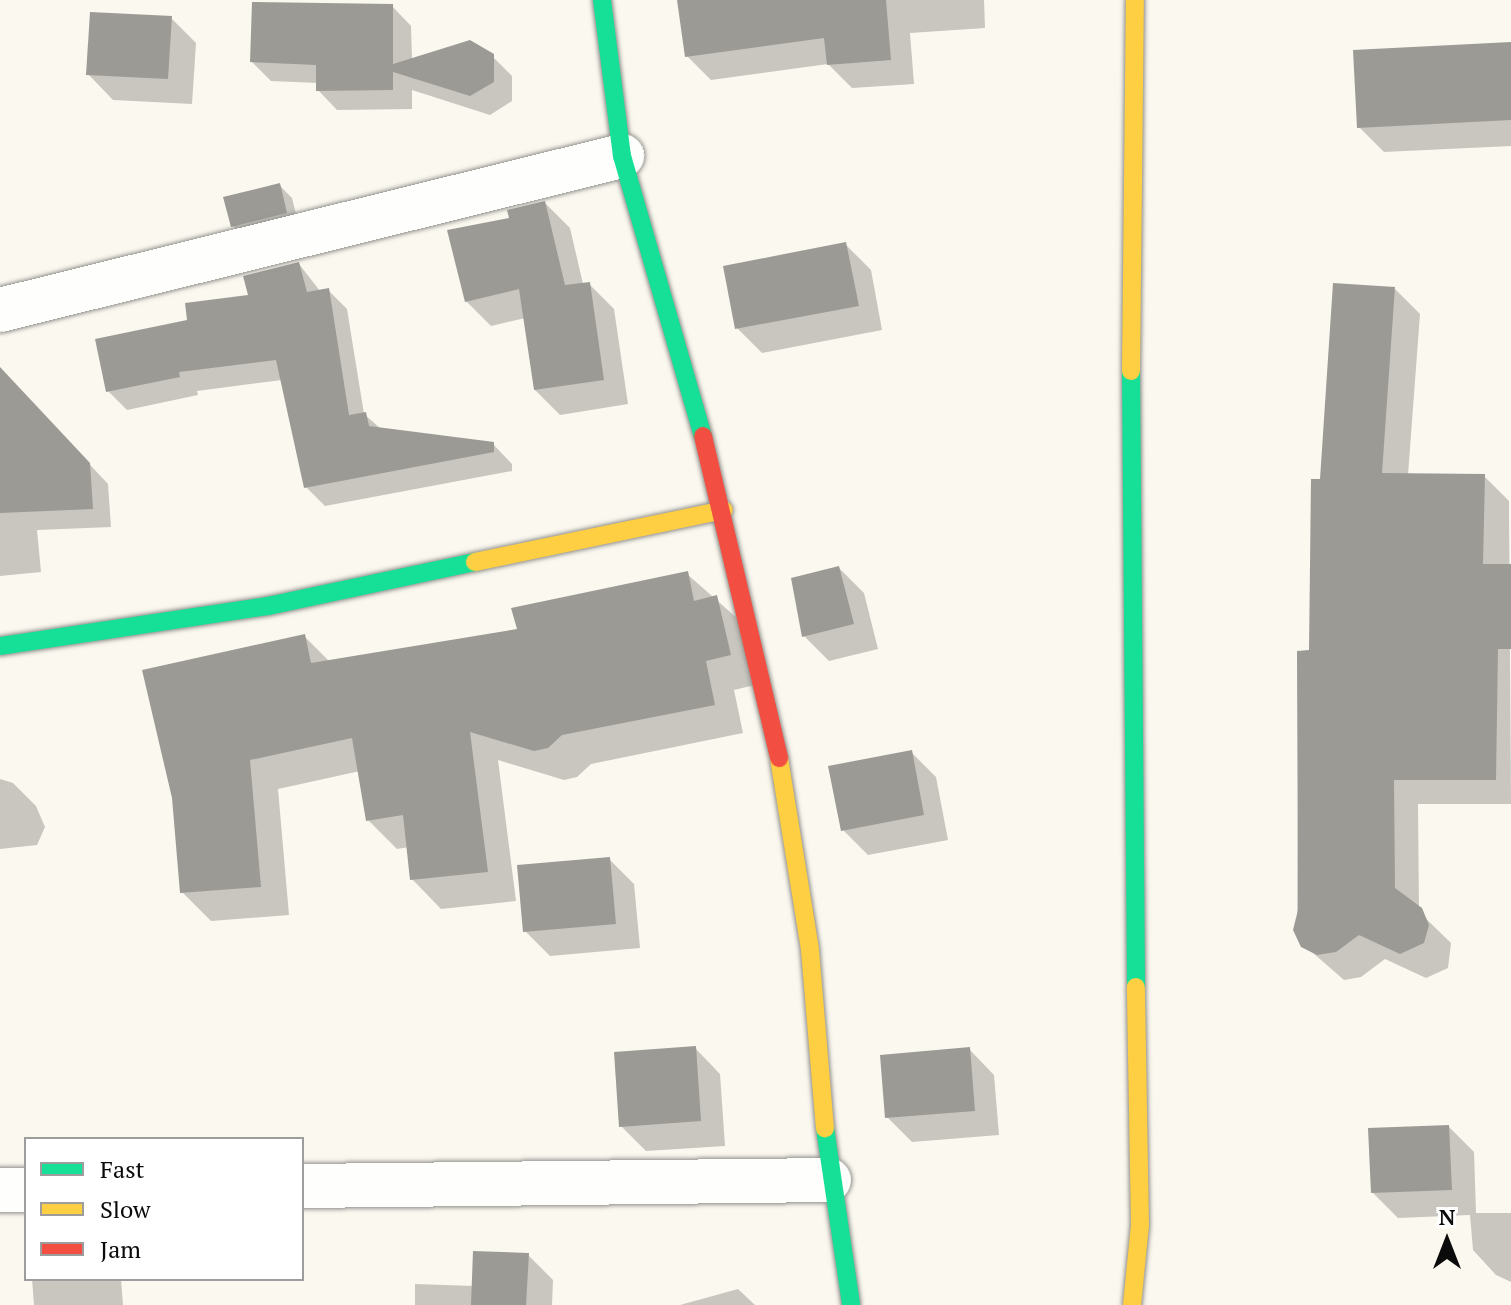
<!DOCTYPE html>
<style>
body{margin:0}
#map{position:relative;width:1511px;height:1305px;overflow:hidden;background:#faf8ef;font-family:"PT Serif",serif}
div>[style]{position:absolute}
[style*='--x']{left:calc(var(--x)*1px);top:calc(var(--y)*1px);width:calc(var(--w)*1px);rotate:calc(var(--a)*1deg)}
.shadow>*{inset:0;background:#0003}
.building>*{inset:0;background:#9c9a95}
.roads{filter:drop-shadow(0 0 2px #93928e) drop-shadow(0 0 2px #93928e)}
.street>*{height:44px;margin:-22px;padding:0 22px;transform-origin:22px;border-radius:22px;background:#fefefd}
.fast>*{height:18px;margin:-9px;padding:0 9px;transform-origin:9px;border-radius:9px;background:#16e098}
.slow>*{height:18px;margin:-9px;padding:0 9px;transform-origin:9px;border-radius:9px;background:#ffcf43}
.jam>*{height:18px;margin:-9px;padding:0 9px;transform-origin:9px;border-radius:9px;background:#f24e42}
span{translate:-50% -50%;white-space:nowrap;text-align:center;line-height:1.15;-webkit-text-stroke:8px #fff;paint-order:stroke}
.legend{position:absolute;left:24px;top:1137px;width:280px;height:144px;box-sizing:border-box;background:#fff;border:2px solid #9d9d9d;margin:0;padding:10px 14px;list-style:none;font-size:24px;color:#0b0b0b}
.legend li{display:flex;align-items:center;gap:16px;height:40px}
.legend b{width:40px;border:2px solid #9d9d9d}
.north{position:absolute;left:1407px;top:1201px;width:80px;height:80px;-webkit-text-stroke:6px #fff;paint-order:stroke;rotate:0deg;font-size:22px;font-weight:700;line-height:32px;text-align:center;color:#0b0b0b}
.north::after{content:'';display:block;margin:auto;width:28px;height:36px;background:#0b0b0b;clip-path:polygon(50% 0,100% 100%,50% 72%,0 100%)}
</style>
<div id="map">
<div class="shadow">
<div style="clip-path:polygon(681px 0,984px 0,985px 28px,910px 33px,914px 84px,852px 88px,828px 64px,711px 80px,687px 56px)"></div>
<div style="clip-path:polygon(392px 6px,411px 26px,412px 60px,492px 56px,512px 76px,512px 101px,490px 115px,412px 90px,412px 109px,337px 110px,318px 90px,318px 83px,271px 81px,252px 62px)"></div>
<div style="clip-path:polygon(171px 18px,196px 43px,192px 104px,113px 100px,88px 74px)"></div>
<div style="clip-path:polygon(1511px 44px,1511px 146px,1384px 152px,1359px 127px)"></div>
<div style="clip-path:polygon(279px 185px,292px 198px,299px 226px,245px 239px,233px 226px)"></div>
<div style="clip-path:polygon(545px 203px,570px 228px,583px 284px,589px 284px,614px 309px,628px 404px,560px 415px,535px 390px,525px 318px,491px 326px,466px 301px,511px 220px)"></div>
<div style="clip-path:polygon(846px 245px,871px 270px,882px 330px,762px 353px,737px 328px)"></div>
<div style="clip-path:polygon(299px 264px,320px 291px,328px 290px,347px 309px,364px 414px,381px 429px,493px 444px,512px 464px,512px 471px,325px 506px,306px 487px,282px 380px,197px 391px,198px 395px,127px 410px,108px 391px,190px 322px,250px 296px)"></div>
<div style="clip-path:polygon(1395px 289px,1420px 314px,1408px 475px,1484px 476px,1509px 501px,1511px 804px,1418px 804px,1419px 912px,1451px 943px,1448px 968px,1426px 978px,1385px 959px,1361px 977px,1344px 980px,1297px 939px,1299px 653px,1311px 652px,1322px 482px)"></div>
<div style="clip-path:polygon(0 390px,36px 407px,108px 484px,111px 527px,37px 530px,41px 572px,0 576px)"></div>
<div style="clip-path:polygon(839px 568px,864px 593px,878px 649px,829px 661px,804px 636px)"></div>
<div style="clip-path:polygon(687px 574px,746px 626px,759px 684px,734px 690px,743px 733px,591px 764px,577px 777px,564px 780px,498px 760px,516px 901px,441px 909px,412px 879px,409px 847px,397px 849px,368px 820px,360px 771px,278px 789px,289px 915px,211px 921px,182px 892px,304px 636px,330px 662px,519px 631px)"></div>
<div style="clip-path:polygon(911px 752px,936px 777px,948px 840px,868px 855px,843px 830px)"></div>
<div style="clip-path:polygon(0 779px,13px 783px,36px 806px,45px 827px,37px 845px,0 849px)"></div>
<div style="clip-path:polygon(609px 859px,634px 884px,640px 948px,550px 956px,525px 931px)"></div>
<div style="clip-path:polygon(695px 1048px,720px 1074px,725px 1146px,646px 1151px,621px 1126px)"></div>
<div style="clip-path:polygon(969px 1049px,994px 1075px,999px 1135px,912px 1142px,887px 1117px)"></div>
<div style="clip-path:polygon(1449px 1127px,1474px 1152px,1476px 1213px,1511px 1213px,1511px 1282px,1496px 1275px,1473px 1250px,1470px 1215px,1398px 1218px,1373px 1193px)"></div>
<div style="clip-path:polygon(528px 1255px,553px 1280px,552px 1305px,415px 1305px,415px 1284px,474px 1286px)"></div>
<div style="clip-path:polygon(32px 1279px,121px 1279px,123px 1305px,34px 1305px)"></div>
<div style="clip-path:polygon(738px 1289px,755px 1305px,680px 1305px)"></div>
</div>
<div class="building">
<div style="clip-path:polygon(677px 0,886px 0,891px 60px,827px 65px,824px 38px,685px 57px)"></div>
<div style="clip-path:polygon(252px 2px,393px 4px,393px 64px,470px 40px,494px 54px,494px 82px,470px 96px,393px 72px,393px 90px,316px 91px,316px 65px,250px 62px)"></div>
<div style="clip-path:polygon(90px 12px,172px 16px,168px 79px,86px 75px)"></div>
<div style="clip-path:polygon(1511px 42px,1511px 120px,1357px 128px,1353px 50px)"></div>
<div style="clip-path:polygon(280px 183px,287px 213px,231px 227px,223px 197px)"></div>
<div style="clip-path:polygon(545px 201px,565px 285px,590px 282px,604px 380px,534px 390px,519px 289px,465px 302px,447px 230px,509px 218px,507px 210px)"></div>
<div style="clip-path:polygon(846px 242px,859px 306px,735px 329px,723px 266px)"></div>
<div style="clip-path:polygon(299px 262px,307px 292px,329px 288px,349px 415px,366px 412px,369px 426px,494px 442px,494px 452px,304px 488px,276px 360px,179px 372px,180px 377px,106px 392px,95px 339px,187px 320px,185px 303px,248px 295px,243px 276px)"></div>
<div style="clip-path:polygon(1333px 283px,1395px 287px,1382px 473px,1485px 474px,1483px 564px,1511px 564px,1511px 649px,1498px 649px,1496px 780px,1394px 780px,1395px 888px,1422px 908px,1429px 925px,1424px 943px,1400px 954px,1359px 935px,1336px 952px,1317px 955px,1301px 947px,1293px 930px,1298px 910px,1297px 651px,1309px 650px,1311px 479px,1320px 479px)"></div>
<div style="clip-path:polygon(0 367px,90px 463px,93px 509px,0 513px)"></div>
<div style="clip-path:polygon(839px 566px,854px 624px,802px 637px,791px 578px)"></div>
<div style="clip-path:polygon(688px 571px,694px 601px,717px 595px,731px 655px,706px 661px,715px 705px,562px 735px,548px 748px,534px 751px,470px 732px,488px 872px,410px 880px,403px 815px,366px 821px,352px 738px,250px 760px,261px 887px,180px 893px,172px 798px,142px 670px,305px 634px,311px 663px,517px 629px,511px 608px)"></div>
<div style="clip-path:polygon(912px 750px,924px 815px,841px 831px,828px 766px)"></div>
<div style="clip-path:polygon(610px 857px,616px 924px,523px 932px,517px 865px)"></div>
<div style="clip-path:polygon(696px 1046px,701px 1121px,619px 1127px,614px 1052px)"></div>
<div style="clip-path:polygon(970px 1047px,975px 1111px,885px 1118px,880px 1055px)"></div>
<div style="clip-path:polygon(1449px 1125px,1452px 1190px,1371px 1193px,1368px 1128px)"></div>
<div style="clip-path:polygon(473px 1251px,529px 1253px,526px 1305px,471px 1305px)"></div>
</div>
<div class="roads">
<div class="street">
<div style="--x:0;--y:310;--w:641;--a:-13.91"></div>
<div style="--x:302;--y:1186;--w:527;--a:-0.65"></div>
<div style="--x:0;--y:1190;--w:26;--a:0"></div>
</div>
<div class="fast">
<div style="--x:602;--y:0;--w:157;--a:82.7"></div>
<div style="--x:622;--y:156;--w:291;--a:73.9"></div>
<div style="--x:1131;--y:371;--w:616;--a:89.53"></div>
<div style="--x:0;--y:646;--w:271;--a:-8.5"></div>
<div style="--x:268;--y:606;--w:212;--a:-12"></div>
<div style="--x:825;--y:1128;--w:179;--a:81.6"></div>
</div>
<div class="slow">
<div style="--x:1131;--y:371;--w:371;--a:-89.4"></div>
<div style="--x:475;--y:562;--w:254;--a:-11.8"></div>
<div style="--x:779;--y:758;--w:194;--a:80.8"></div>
<div style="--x:810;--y:950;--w:179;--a:85.2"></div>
<div style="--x:1132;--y:1305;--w:80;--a:-84.3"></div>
<div style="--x:1140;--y:1225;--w:238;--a:-91"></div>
</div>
<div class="jam">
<div style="--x:703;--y:436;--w:331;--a:76.7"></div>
</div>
</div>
<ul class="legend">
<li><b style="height:10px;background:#16e098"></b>Fast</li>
<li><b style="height:10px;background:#ffcf43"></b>Slow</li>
<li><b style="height:10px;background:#f24e42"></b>Jam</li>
</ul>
<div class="north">N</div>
</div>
